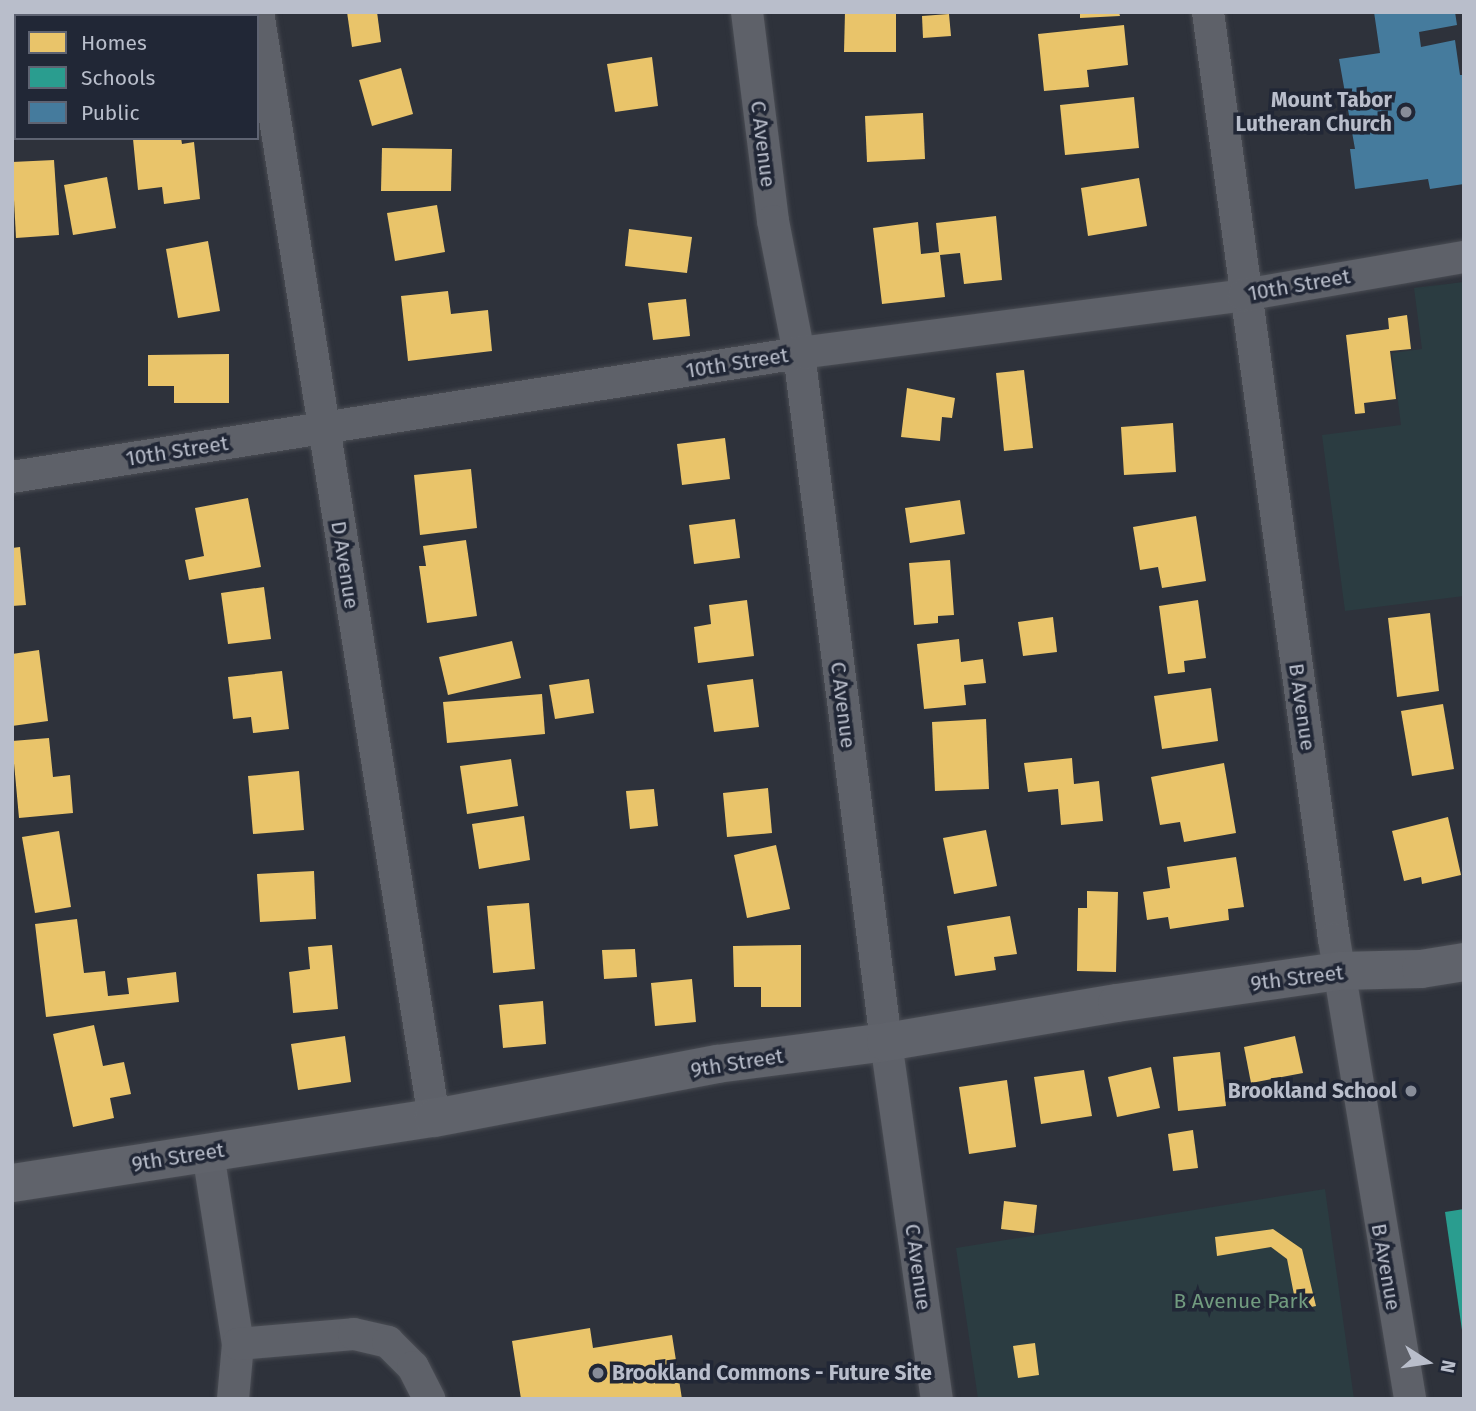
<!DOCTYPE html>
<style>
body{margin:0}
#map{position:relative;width:1476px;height:1411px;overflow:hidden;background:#2e323b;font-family:"Fira Sans",sans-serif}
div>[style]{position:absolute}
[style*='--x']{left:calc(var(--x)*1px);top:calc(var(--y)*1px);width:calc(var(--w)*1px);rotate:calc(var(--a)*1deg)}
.green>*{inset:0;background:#2b3c41}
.homes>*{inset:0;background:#e9c46a}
.schools>*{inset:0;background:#2a9d8f}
.public>*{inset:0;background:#457b9d}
.roads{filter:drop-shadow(0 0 2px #4a4d54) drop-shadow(0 0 2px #4a4d54)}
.street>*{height:32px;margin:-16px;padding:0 16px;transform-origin:16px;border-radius:16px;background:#5e6169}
.primary>*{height:38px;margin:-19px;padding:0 19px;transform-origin:19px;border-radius:19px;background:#60636b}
.dots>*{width:19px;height:19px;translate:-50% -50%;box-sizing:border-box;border:4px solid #212736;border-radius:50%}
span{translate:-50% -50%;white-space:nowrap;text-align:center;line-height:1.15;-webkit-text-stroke:7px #212736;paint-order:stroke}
.poi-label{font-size:21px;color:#b9becb;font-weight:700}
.right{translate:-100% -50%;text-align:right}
.left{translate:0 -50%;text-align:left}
.street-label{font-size:21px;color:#b9becb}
.park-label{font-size:21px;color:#719b7f}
.frame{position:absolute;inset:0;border:14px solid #b9becb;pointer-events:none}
.legend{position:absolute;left:14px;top:14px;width:245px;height:126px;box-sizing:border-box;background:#212736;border:2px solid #5e6372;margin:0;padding:9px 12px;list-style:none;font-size:21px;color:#b9becb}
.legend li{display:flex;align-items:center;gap:14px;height:35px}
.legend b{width:35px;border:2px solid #5e6372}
.north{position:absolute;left:1392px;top:1327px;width:70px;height:70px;-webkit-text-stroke:5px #212736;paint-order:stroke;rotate:102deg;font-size:19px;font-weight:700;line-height:28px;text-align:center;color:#b9becb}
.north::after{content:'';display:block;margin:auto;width:24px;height:32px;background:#b9becb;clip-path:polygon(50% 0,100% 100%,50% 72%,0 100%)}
</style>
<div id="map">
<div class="green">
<div style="clip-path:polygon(1464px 282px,1464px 596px,1345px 611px,1322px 435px,1401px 425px,1392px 353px,1422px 349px,1414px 288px)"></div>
<div style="clip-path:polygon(1325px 1189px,1354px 1399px,978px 1399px,956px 1248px)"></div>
</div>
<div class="homes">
<div style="clip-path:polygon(124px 12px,173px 12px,173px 16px,112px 16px)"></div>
<div style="clip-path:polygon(347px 12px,377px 12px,381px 42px,352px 47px)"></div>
<div style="clip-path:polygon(845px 12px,896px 12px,896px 52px,844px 52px)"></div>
<div style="clip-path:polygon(1080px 12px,1119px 12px,1120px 16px,1080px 18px)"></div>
<div style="clip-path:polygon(949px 14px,951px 36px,923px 38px,922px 16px)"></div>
<div style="clip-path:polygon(1124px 25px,1128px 65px,1087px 70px,1089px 87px,1044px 91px,1038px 34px)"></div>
<div style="clip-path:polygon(652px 57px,658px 106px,615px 112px,607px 64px)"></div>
<div style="clip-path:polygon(401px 68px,413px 114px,372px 126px,359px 80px)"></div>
<div style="clip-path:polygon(1134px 97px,1139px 148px,1065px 155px,1060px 105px)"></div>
<div style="clip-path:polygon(923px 113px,925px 159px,867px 162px,865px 116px)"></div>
<div style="clip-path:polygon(181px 138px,182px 144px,194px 142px,200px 199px,164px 204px,162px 187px,138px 190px,133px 139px)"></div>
<div style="clip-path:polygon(382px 148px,452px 149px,451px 191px,381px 191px)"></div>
<div style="clip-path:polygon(54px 160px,59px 235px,16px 238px,12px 162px)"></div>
<div style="clip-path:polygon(107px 177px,116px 228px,73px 235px,64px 185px)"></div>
<div style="clip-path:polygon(1139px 178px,1147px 226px,1088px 236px,1081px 188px)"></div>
<div style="clip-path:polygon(437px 205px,445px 252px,395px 261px,387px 213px)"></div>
<div style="clip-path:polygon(996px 216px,1002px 280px,964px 284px,960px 253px,940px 255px,945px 297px,882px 304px,873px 228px,918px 222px,921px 254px,939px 252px,936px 223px)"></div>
<div style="clip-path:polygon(629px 229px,692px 237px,687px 273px,625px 266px)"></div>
<div style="clip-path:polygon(208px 241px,220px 311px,178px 318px,166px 249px)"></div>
<div style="clip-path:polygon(448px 291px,451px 314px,488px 310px,492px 351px,408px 361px,401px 296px)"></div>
<div style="clip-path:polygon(686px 299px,690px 336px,653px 340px,648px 303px)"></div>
<div style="clip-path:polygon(1407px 315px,1411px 349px,1390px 351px,1396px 399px,1364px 403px,1365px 413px,1355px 414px,1346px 335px,1389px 329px,1388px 318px)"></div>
<div style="clip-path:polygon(229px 354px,229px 403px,174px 403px,174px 386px,148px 386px,148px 355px)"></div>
<div style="clip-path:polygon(1024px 370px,1033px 448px,1004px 451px,996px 373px)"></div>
<div style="clip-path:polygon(907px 388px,955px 398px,952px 418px,942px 417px,940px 441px,901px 437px)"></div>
<div style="clip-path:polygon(1173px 423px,1176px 472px,1124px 475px,1121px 427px)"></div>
<div style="clip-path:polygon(725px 438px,730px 479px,682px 485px,677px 444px)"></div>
<div style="clip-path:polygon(471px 469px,477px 528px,420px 535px,414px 475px)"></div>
<div style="clip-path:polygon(248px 498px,261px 567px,189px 580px,185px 560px,204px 556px,195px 508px)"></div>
<div style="clip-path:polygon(960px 500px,965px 534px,910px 543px,905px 508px)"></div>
<div style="clip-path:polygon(1196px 516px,1206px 581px,1162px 588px,1158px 567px,1140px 570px,1133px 527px)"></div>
<div style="clip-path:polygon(735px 519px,740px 558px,694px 564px,689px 525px)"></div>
<div style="clip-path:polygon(466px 540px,477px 616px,427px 623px,419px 566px,426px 566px,423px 546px)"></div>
<div style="clip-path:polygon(20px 547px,26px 605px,12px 606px,12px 548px)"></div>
<div style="clip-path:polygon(950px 560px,954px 615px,938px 616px,938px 623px,914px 625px,909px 563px)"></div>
<div style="clip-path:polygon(264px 587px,271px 639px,228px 644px,221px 593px)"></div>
<div style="clip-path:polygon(747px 600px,754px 656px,698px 663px,694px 627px,711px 624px,709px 605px)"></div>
<div style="clip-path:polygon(1198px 600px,1206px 658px,1184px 661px,1185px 672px,1168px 674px,1159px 606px)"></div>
<div style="clip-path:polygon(1430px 613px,1439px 691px,1397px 697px,1388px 618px)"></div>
<div style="clip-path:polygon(1053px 617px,1057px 652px,1023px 656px,1018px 622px)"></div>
<div style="clip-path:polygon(959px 639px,961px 662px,983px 659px,986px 683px,964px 685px,966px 705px,924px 709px,917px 644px)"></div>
<div style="clip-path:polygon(512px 641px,521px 678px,448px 695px,439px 657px)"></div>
<div style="clip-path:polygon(39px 650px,48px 721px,12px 726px,12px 654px)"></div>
<div style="clip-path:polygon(282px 671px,289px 729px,253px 733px,251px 717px,233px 719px,228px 677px)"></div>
<div style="clip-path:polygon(589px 679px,594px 713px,555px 719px,549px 685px)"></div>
<div style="clip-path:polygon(753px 679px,759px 727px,714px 732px,707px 685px)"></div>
<div style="clip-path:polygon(1211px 688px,1218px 741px,1162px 749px,1154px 696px)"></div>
<div style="clip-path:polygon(542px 694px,545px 734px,447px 743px,443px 702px)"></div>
<div style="clip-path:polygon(1443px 704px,1454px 769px,1412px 776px,1401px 711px)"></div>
<div style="clip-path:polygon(986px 719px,989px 789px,935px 791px,932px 722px)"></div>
<div style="clip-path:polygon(49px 738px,53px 777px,70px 775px,73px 813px,19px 818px,12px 741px)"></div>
<div style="clip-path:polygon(1072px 758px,1074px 784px,1099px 781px,1103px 821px,1061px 825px,1058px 789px,1028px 792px,1024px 763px)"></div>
<div style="clip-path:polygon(511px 759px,518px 806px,467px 814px,460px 766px)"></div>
<div style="clip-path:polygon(1224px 763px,1236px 833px,1184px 842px,1180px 822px,1160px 825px,1151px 777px)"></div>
<div style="clip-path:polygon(299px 771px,304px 830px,253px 834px,248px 776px)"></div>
<div style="clip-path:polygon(768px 788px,772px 833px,727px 837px,723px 793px)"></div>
<div style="clip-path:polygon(654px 789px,658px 826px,630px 829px,626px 791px)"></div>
<div style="clip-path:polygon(524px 816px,530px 860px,479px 869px,472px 824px)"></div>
<div style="clip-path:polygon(1448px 817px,1461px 875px,1422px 884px,1421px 877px,1404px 881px,1392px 831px)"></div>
<div style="clip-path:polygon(986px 830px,997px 886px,954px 894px,943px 838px)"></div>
<div style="clip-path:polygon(59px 831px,71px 907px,35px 913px,22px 837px)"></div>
<div style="clip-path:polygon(776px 845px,790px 909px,747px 918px,734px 855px)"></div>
<div style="clip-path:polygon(1236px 857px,1244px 907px,1228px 909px,1229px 920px,1170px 929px,1168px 917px,1147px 920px,1143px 892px,1170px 888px,1167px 867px)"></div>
<div style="clip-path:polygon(314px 871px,316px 919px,260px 922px,257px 874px)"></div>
<div style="clip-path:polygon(1087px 891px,1118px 892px,1116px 972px,1077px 971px,1078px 908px,1087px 908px)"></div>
<div style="clip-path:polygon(529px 903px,535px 969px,493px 973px,487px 906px)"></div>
<div style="clip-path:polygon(1010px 916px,1017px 954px,994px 957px,996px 970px,955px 976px,947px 926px)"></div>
<div style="clip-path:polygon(77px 919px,84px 973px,105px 971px,108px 996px,129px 994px,127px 978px,176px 972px,179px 1002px,46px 1017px,35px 924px)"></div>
<div style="clip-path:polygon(332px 945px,338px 1009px,293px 1013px,289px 972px,310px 969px,308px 947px)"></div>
<div style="clip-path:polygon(801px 945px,801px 1007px,761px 1007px,761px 987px,734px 987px,733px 946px)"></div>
<div style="clip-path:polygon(635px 949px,637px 977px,604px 979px,602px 950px)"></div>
<div style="clip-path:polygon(692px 979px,696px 1022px,655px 1026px,651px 983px)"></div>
<div style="clip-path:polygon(543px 1001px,546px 1044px,503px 1048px,499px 1005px)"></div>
<div style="clip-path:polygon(94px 1025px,103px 1066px,124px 1062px,131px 1094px,110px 1098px,114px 1118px,73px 1127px,53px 1034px)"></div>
<div style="clip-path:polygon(345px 1036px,351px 1082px,298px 1090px,291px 1044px)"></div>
<div style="clip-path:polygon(1295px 1036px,1303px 1073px,1251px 1083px,1244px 1047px)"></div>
<div style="clip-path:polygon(1220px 1052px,1226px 1106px,1178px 1111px,1173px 1057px)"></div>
<div style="clip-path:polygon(1151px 1067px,1160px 1108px,1117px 1117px,1108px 1077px)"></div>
<div style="clip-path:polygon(1084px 1070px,1092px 1116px,1041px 1124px,1034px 1077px)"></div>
<div style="clip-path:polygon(1007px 1080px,1016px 1147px,969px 1154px,959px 1087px)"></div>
<div style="clip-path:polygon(1193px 1130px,1198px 1168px,1173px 1171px,1168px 1134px)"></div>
<div style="clip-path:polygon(1004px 1201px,1037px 1205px,1034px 1233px,1001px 1229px)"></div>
<div style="clip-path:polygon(1273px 1229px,1302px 1249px,1316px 1306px,1297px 1310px,1287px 1259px,1271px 1247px,1217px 1256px,1215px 1237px)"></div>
<div style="clip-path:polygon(590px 1328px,593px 1348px,672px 1335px,682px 1399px,521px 1399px,512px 1341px)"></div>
<div style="clip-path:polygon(1035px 1343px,1039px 1375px,1018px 1378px,1013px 1346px)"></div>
</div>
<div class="schools">
<div style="clip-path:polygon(1464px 1209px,1464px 1330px,1462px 1330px,1445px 1212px)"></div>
</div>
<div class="public">
<div style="clip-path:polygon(1374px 12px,1455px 12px,1457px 25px,1419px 32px,1421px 47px,1455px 40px,1460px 75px,1464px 75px,1464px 184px,1430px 189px,1428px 179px,1355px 189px,1350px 149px,1355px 149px,1339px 59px,1380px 53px)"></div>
</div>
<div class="roads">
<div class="street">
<div style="--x:258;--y:12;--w:1120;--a:80.96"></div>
<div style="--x:747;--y:12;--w:211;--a:82.9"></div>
<div style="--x:773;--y:221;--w:135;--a:78.9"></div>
<div style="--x:799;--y:353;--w:694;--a:82.8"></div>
<div style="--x:886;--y:1042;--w:361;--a:81.9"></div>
<div style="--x:1208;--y:12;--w:936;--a:82.26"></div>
<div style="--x:1334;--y:939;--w:466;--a:80.6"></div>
<div style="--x:12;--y:477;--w:797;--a:-8.95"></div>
<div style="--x:799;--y:353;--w:449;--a:-7.4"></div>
<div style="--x:1244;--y:295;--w:223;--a:-9.8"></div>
<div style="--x:208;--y:1153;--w:193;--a:81.1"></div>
<div style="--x:238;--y:1344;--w:55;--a:95.2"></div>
<div style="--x:238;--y:1344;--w:116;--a:-4.9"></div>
<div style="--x:354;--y:1334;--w:35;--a:13"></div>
<div style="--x:388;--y:1342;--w:35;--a:45"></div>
<div style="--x:413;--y:1367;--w:36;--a:63"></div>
</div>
<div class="primary">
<div style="--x:12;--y:1183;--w:427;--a:-8.8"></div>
<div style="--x:434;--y:1118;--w:288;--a:-10.8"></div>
<div style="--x:717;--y:1064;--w:170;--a:-7.4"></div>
<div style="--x:886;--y:1042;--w:234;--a:-9.6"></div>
<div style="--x:1117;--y:1003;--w:224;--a:-8.2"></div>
<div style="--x:1339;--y:971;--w:82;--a:-1.4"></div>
<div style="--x:1421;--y:969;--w:44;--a:-9.2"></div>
</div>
</div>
<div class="dots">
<div style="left:1406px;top:112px;background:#888d99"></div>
<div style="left:1411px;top:1091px;background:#888d99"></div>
<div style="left:598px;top:1373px;background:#888d99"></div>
</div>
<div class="poi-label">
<span class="right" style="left:1392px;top:112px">Mount Tabor<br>Lutheran Church</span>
<span class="right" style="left:1397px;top:1091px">Brookland School</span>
<span class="left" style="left:612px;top:1373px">Brookland Commons - Future Site</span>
</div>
<div class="street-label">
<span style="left:763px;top:144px;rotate:83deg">C Avenue</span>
<span style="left:1299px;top:285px;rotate:-10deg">10th Street</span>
<span style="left:737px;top:363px;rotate:-9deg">10th Street</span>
<span style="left:177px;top:451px;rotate:-9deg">10th Street</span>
<span style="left:345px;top:565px;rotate:81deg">D Avenue</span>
<span style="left:843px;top:705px;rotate:83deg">C Avenue</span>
<span style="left:1302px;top:707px;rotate:82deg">B Avenue</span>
<span style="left:1297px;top:978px;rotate:-7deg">9th Street</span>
<span style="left:737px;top:1063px;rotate:-9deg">9th Street</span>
<span style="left:178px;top:1157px;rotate:-9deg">9th Street</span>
<span style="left:918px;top:1267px;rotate:82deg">C Avenue</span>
<span style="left:1386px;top:1267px;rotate:80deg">B Avenue</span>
</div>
<div class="park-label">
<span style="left:1241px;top:1301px">B Avenue Park</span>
</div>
<div class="frame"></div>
<ul class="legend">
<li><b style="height:19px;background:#e9c46a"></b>Homes</li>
<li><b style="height:19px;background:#2a9d8f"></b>Schools</li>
<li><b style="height:19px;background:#457b9d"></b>Public</li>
</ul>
<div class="north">N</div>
</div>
